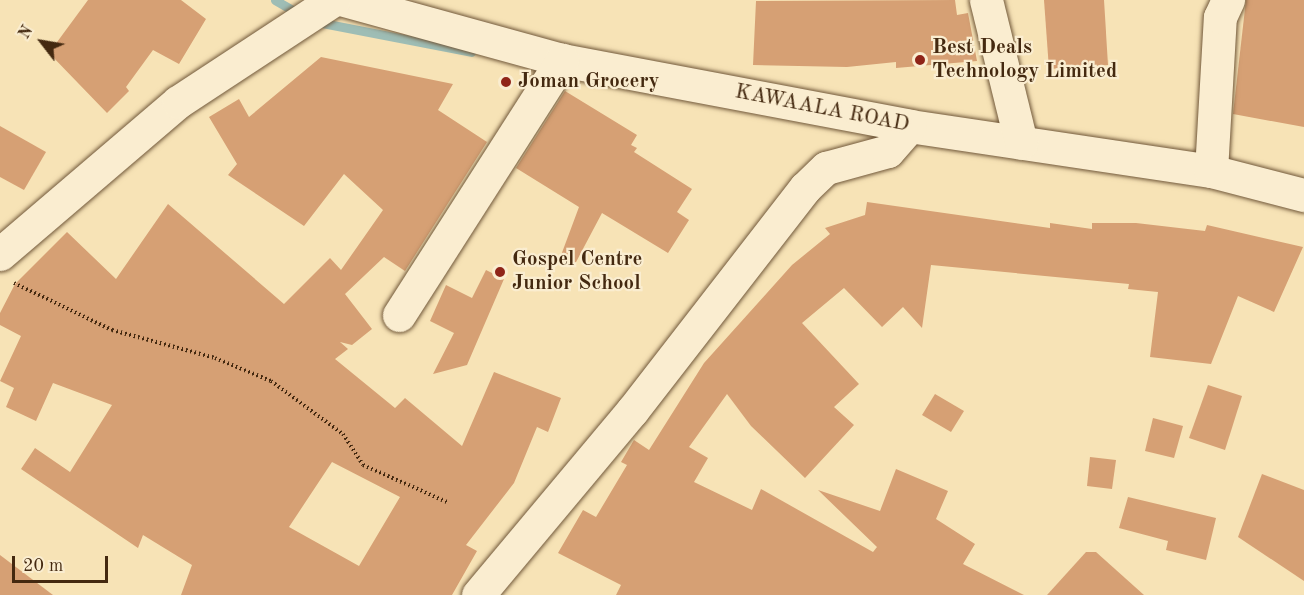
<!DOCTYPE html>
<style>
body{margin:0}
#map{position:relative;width:1304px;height:595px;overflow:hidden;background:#f7e3b6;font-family:"Old Standard TT",serif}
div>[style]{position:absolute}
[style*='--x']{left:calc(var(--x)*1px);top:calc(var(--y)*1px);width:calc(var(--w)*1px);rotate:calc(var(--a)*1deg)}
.stream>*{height:9px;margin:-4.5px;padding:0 4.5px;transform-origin:4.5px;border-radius:4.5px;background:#9ebdb5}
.building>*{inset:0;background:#d6a074}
.path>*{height:4px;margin-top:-2px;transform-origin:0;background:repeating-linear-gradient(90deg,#442910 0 1.5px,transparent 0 4.5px)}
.roads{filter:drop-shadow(0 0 2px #71583a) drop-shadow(0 0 2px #71583a)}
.minor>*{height:33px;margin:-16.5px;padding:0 16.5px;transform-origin:16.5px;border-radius:16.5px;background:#faedd0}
.dots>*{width:16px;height:16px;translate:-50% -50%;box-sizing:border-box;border:3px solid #faedd0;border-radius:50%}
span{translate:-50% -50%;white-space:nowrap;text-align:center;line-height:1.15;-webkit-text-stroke:4.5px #faedd0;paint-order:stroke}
.poi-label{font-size:21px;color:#442910;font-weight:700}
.left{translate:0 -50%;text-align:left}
.street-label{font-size:21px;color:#442910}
.north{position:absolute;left:12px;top:12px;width:60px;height:60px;-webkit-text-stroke:4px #faedd0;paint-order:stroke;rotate:301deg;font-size:16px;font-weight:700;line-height:24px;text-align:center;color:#442910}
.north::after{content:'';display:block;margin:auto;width:21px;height:27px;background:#442910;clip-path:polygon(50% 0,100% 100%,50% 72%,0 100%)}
.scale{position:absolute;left:12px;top:556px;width:96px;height:27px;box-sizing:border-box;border:3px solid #442910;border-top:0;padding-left:8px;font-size:18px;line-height:21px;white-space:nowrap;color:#442910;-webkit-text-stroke:4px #faedd0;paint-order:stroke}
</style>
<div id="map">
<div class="stream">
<div style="--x:275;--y:0;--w:28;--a:30"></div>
<div style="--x:317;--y:22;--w:157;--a:11"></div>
</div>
<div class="building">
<div style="clip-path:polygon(88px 0,181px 0,206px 19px,179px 64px,153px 50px,126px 87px,129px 91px,107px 113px,49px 53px)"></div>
<div style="clip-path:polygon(955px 0,957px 15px,968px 13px,977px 61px,896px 68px,896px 62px,847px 67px,753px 65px,756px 1px)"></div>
<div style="clip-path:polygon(1044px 0,1104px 0,1108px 65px,1049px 69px)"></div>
<div style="clip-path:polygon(1246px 0,1304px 0,1304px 127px,1233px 114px)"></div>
<div style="clip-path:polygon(evenodd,321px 57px,453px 84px,438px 110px,487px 142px,405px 271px,384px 257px,345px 294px,372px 329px,352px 345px,340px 342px,348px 349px,335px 359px,395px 408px,405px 398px,462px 446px,494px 372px,561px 398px,548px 432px,537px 427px,514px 483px,466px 545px,477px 551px,452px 595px,181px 595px,192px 565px,143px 535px,138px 548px,21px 469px,35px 448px,70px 472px,112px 405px,53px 383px,36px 421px,6px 407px,14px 388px,0 381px,21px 336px,0 325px,0 313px,15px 284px,67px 232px,116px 279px,168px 204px,284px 304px,330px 258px,341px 270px,383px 210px,344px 174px,304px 226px,228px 175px,237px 164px,209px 117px,239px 99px,249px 117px,321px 57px,332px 462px,400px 497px,359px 566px,289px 527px,332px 462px)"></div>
<div style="clip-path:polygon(565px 91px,637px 135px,631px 145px,637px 148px,634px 152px,692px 189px,677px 212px,689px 220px,668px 253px,602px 213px,575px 264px,560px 258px,579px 207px,516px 168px)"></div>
<div style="clip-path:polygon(0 126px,46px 152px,24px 190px,0 177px)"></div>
<div style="clip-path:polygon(867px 202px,1050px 228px,1050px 223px,1092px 229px,1092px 223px,1136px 223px,1205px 231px,1207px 225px,1303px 247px,1274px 312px,1238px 296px,1211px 364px,1150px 357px,1158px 292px,1128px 289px,1129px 284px,931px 265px,922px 328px,903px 307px,882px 327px,844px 288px,802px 323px,859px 384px,834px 407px,854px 425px,805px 478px,751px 426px,727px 394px,689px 447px,708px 458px,694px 482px,752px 510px,761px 489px,873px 552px,877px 547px,818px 490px,880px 511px,896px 469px,948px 491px,936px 519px,975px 544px,963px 564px,1024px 595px,616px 595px,621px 585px,558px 553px,583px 510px,596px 517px,627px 465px,621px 462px,634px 440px,649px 450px,704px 363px,792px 265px,830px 234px,825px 228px,865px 215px)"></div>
<div style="clip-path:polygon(486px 270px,504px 279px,467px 365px,433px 374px,454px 333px,430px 321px,446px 285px,472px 298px)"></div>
<div style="clip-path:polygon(1208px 385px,1242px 396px,1225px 450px,1189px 438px)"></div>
<div style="clip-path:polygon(935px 394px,964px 411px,951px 432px,922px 415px)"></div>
<div style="clip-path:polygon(1153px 418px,1183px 426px,1174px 458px,1145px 451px)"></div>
<div style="clip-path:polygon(1090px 457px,1116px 460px,1112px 489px,1087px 486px)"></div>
<div style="clip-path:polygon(1262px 474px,1304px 490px,1304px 581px,1238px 537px)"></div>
<div style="clip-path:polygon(1128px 497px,1216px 518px,1206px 560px,1166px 550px,1168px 541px,1119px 528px)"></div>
<div style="clip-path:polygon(1086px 552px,1096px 552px,1144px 595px,1047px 595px)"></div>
<div style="clip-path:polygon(0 555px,53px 595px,0 595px)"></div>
</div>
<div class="path">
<div style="--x:14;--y:283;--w:109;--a:25.6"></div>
<div style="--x:112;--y:330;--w:107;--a:15.2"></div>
<div style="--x:215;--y:358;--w:61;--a:22.3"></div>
<div style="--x:271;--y:381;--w:89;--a:36.4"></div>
<div style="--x:343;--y:434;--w:37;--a:57"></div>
<div style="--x:363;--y:465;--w:94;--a:23.8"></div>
</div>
<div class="roads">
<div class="minor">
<div style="--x:344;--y:0;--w:226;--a:15.4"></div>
<div style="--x:562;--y:60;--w:354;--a:10.7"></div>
<div style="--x:910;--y:126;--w:304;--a:8.5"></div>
<div style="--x:1211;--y:171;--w:96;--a:14.5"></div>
<div style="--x:986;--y:0;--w:147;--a:76.2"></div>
<div style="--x:1211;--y:171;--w:154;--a:-86.7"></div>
<div style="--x:1220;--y:17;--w:19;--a:-65"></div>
<div style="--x:0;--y:254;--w:234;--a:-40.5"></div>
<div style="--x:178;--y:102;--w:186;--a:-33.3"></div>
<div style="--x:399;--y:315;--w:303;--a:-57.4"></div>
<div style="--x:478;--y:595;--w:240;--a:-50.1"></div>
<div style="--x:632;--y:411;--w:282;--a:-52.2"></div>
<div style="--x:805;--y:188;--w:29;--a:-44"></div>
<div style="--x:826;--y:168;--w:64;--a:-15.3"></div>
<div style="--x:888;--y:151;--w:33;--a:-49"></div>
</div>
</div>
<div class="dots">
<div style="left:920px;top:60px;background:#8f2418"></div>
<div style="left:506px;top:82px;background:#8f2418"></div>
<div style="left:500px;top:272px;background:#8f2418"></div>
</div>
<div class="poi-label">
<span class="left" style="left:932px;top:60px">Best Deals<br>Technology Limited</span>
<span class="left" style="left:518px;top:82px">Joman Grocery</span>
<span class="left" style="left:512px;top:272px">Gospel Centre<br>Junior School</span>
</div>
<div class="street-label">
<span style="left:822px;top:109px;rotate:11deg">KAWAALA ROAD</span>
</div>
<div class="north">N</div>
<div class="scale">20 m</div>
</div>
